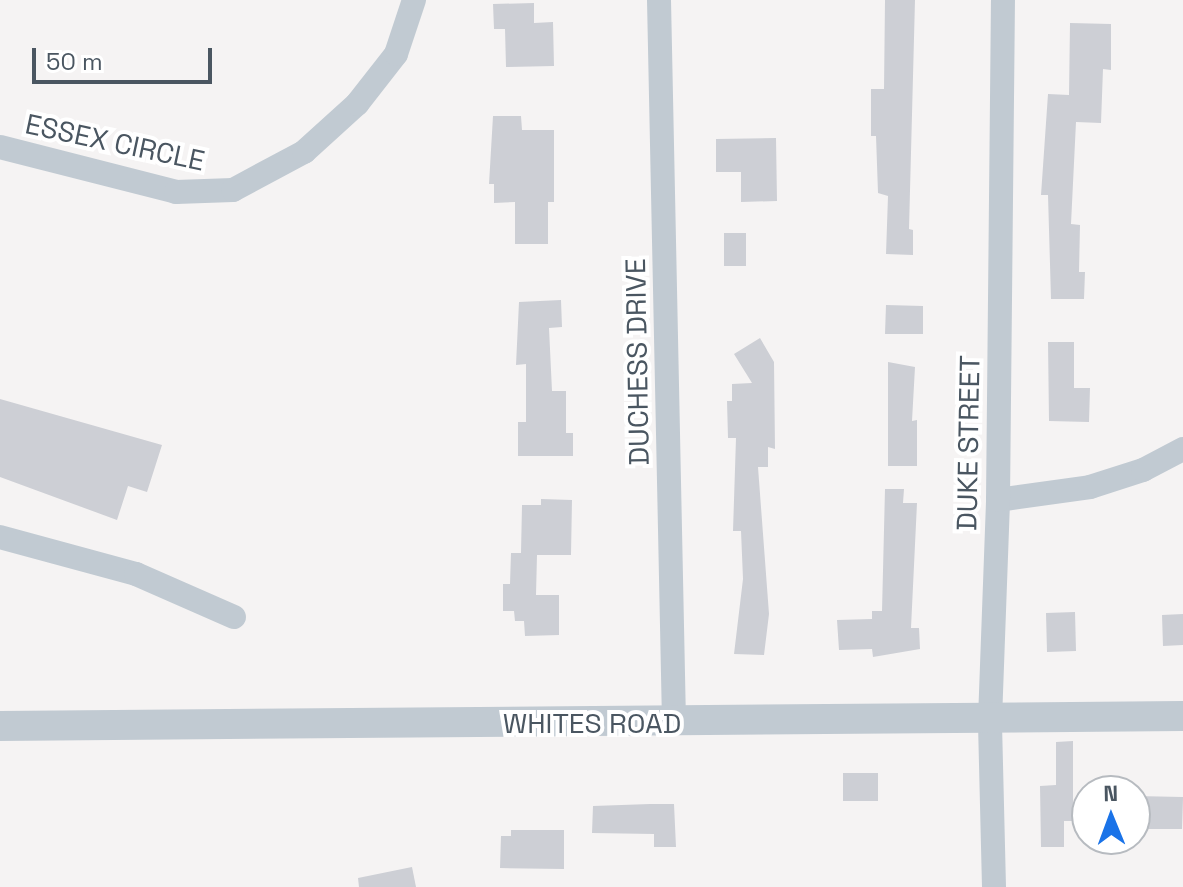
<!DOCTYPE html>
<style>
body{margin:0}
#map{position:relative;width:1183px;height:887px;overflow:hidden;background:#f5f3f3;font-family:"Space Grotesk",sans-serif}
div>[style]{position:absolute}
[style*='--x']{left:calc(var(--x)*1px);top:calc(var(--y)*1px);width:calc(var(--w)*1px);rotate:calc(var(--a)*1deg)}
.building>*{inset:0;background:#cdcfd5}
.minor>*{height:24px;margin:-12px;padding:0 12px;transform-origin:12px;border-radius:12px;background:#c1cad2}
.tertiary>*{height:30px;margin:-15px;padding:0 15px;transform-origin:15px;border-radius:15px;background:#c1cad2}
span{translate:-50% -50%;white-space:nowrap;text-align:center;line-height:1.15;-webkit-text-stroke:8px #fff;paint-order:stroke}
.street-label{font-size:28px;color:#4a5661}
.north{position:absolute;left:1071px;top:775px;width:80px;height:80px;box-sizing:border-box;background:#fff;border:2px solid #b7bbc0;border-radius:50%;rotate:359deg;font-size:22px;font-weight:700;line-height:32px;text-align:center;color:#4a5661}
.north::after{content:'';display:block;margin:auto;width:28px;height:36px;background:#1a73e8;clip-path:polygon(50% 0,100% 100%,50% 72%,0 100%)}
.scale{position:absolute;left:32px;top:48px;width:180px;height:36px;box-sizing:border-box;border:4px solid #4a5661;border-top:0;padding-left:10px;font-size:24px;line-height:28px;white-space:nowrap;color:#4a5661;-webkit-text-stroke:6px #fff;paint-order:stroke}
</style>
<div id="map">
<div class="building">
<div style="clip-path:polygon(885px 0,915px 0,909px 229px,913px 230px,913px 255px,886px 254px,888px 196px,878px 193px,876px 136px,871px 136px,871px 89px,884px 89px)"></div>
<div style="clip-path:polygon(534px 3px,534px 23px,553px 22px,554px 66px,506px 67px,505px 29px,494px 29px,493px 4px)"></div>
<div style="clip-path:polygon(1070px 23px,1111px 24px,1111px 70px,1103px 69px,1101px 123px,1076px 122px,1071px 224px,1080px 225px,1079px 272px,1085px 272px,1084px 299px,1051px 299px,1048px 195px,1041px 195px,1048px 94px,1069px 95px)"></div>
<div style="clip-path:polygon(493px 116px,521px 116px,522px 130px,554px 130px,554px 202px,548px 202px,548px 244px,515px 244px,515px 202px,494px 203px,494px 184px,489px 184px)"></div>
<div style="clip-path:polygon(776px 138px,777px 201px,741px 202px,741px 172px,716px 172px,716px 139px)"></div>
<div style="clip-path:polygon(724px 233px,746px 233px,746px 266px,724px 266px)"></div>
<div style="clip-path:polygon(561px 300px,562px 327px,549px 328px,552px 391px,566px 391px,566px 433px,573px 433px,573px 456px,518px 456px,518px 422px,526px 422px,526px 364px,516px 365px,519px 302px)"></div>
<div style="clip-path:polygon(886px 305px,923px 306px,923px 334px,885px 334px)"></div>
<div style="clip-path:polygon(760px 338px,774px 362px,775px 449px,768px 447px,768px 467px,758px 467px,769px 614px,764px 655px,734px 654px,743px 579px,741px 531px,733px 531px,736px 438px,728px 438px,727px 401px,732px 401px,732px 384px,752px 383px,734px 354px)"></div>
<div style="clip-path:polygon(1048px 342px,1074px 342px,1074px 388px,1090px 388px,1089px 422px,1049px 421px)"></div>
<div style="clip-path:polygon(888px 362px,915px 367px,912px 421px,917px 420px,917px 466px,888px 466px)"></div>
<div style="clip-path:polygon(0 399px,162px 445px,147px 492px,128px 486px,117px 520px,0 477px)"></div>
<div style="clip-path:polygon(885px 489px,904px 489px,903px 503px,917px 503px,911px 628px,919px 628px,920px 649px,873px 657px,872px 649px,839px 650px,837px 620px,872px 619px,872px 611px,882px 611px)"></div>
<div style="clip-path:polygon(541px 499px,572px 500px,571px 555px,537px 555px,536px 595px,559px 595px,559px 635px,525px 636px,524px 621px,515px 621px,514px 611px,503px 611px,503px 584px,510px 584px,511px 553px,521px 553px,522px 505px,541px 505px)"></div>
<div style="clip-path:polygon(1075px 612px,1076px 651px,1047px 652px,1046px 613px)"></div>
<div style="clip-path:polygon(1183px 614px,1183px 645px,1163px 646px,1162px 615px)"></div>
<div style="clip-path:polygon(1073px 741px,1073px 821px,1064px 821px,1064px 847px,1041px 847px,1040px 786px,1056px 785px,1056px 742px)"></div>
<div style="clip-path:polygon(843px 773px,878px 773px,878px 801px,843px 801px)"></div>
<div style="clip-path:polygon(1135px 796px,1183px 797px,1182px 829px,1135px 829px)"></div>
<div style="clip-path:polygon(650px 804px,674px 804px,676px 847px,654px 847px,654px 834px,592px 833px,593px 806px)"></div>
<div style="clip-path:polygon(511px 830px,564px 830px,564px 869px,500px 868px,501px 836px,511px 836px)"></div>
<div style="clip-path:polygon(412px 867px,416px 887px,359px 887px,358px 878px)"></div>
</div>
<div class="minor">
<div style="--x:659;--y:0;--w:723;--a:88.81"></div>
<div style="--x:0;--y:147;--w:182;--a:14.3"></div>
<div style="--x:176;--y:192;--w:57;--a:-2"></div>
<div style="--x:233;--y:190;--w:81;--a:-28.2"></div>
<div style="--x:304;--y:152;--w:72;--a:-42.2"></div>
<div style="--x:357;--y:104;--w:63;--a:-52"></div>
<div style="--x:396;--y:54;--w:57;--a:-71.6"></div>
<div style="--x:998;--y:500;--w:93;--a:-8"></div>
<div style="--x:1090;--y:487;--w:56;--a:-17.8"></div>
<div style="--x:1143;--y:470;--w:45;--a:-27.7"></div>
<div style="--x:0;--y:537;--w:141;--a:15.2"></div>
<div style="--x:136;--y:574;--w:107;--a:23.7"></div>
<div style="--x:994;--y:887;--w:167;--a:-91.4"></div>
<div style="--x:990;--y:720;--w:220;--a:-87.9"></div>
<div style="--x:998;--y:500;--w:500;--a:-89.43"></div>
</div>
<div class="tertiary">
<div style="--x:0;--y:726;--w:1183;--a:-0.48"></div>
</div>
<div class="street-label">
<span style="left:115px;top:142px;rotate:12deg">ESSEX CIRCLE</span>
<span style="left:637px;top:362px;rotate:-91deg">DUCHESS DRIVE</span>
<span style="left:968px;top:443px;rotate:-89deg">DUKE STREET</span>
<span style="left:592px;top:723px">WHITES ROAD</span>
</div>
<div class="north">N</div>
<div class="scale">50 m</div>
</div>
